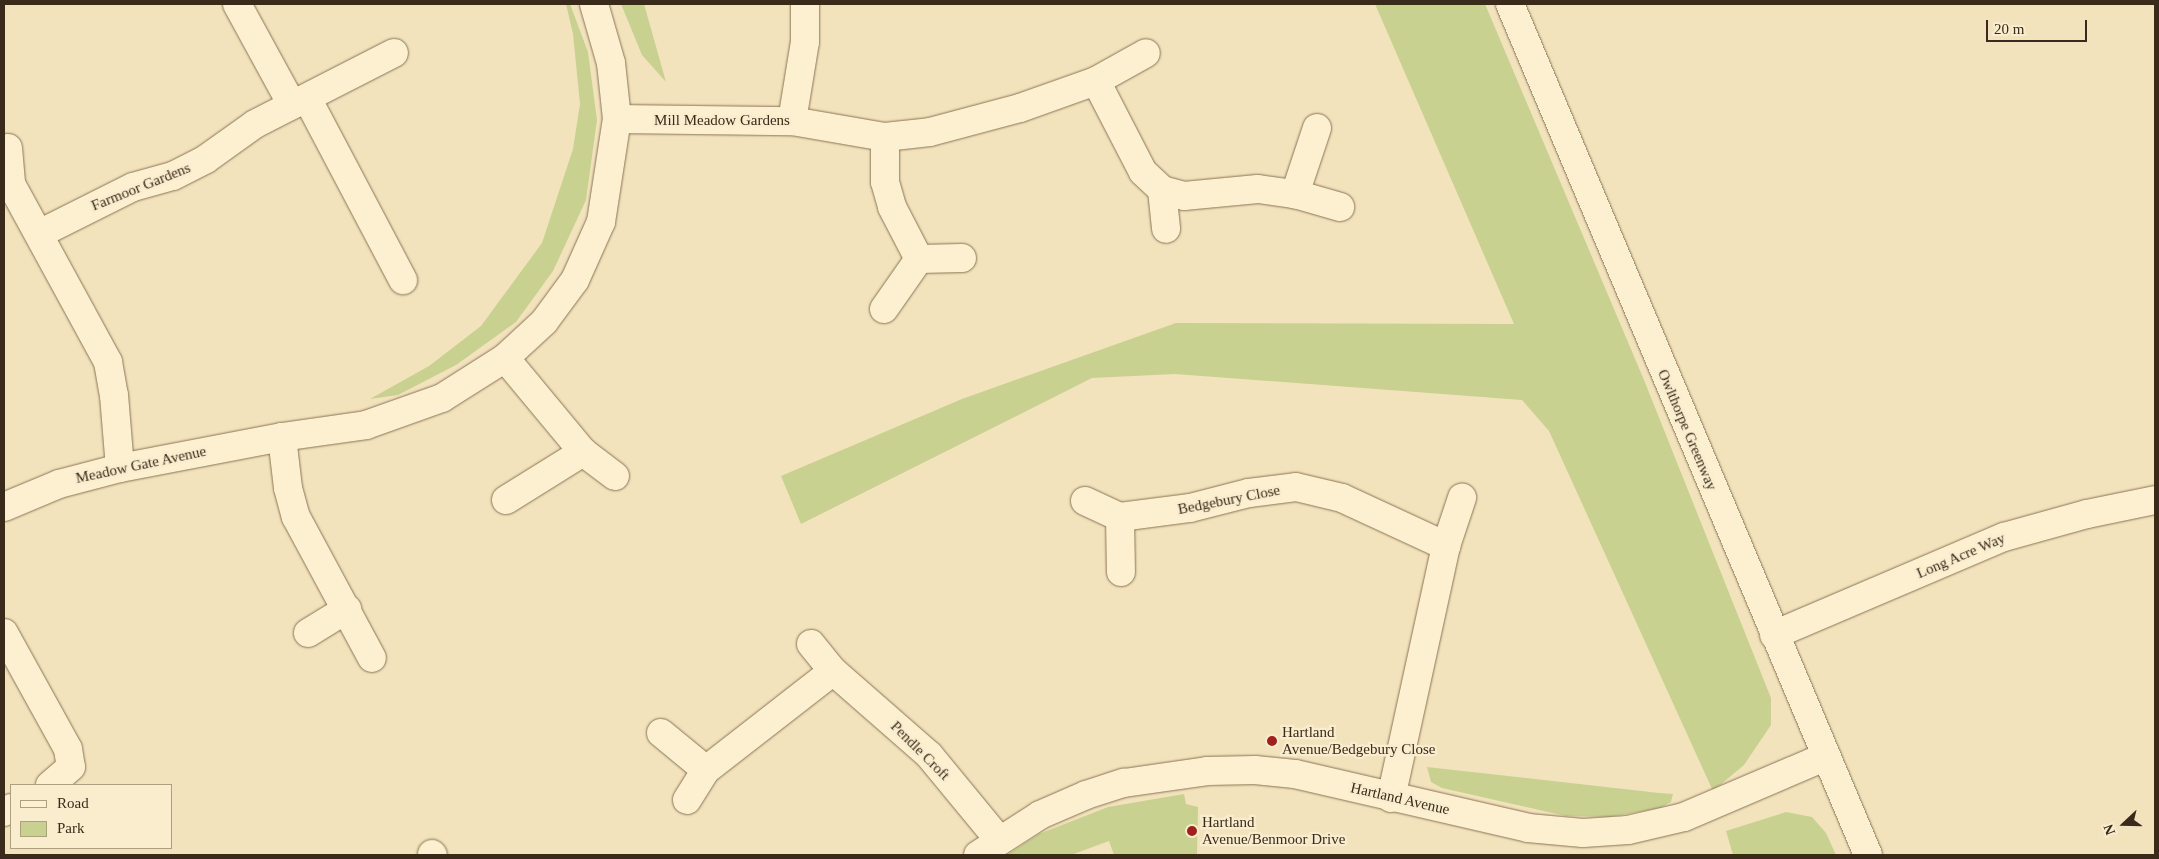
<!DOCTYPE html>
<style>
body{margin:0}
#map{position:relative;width:2159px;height:859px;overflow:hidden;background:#f2e3bd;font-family:Georgia,serif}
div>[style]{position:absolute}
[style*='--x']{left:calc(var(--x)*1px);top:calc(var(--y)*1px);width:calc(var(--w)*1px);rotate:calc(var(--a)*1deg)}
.green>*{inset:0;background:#c8d190}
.roads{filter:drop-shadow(0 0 1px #8c7354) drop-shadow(0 0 1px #8c7354)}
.minor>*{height:28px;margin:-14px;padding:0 14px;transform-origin:14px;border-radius:14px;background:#fcf0d1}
.dots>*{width:14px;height:14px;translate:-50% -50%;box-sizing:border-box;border:2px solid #f9edce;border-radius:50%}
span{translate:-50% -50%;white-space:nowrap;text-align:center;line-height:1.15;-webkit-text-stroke:4.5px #f9edce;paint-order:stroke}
.street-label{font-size:15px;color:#3a2a1b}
.poi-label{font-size:15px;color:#3a2a1b}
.left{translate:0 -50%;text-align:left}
.frame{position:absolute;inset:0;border:5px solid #3a2a1b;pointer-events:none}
.legend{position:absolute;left:10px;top:784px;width:162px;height:65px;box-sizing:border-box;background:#f9edce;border:1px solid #ad9f86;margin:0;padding:6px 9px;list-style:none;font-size:15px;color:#3a2a1b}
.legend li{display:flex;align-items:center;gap:10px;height:25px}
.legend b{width:25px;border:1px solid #ad9f86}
.north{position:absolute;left:2099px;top:799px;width:50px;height:50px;-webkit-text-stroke:4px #f9edce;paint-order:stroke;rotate:249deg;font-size:14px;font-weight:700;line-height:20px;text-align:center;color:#3a2a1b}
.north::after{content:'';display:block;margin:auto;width:18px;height:22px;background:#3a2a1b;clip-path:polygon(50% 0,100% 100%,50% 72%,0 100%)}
.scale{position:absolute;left:1986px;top:20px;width:101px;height:22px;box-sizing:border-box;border:2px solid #3a2a1b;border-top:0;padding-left:6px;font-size:15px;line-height:18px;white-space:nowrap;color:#3a2a1b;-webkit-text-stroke:4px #f9edce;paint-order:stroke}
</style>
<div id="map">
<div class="green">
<div style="clip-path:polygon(566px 4px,570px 4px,588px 52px,597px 120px,586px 200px,553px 271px,516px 322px,456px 365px,398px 395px,370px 399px,429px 366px,481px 326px,542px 243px,573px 149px,580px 104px,573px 34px)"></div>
<div style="clip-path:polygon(621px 4px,644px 4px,666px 82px,642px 55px)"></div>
<div style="clip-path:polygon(1375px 4px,1485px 4px,1644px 380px,1771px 698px,1771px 725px,1744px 765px,1713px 791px,1549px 431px,1522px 400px,1175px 374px,1092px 378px,801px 524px,781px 476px,962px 399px,1176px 323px,1514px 324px)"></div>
<div style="clip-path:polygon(1427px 767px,1659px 793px,1673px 794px,1671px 802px,1660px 808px,1609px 817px,1566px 816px,1442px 788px,1431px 782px)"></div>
<div style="clip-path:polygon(1184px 794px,1186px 804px,1198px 807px,1197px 855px,1114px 855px,1109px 841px,1071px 855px,1007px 855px,1039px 834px,1108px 807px)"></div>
<div style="clip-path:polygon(1786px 812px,1812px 817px,1826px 833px,1836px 855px,1733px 855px,1726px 831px)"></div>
</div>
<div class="roads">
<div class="minor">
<div style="--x:237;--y:4;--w:115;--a:61.4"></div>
<div style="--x:1510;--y:4;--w:923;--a:67.18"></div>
<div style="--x:1096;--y:81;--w:102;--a:62.7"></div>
<div style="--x:1143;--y:172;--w:26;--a:43"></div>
<div style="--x:1162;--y:190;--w:23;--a:15"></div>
<div style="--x:1184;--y:196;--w:74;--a:-5.4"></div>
<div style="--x:1258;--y:189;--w:37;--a:8"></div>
<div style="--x:307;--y:98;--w:206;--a:62.2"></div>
<div style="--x:617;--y:119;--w:175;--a:0.7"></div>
<div style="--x:792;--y:121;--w:94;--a:9.8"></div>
<div style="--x:885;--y:137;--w:45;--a:-6.3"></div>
<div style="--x:930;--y:132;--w:93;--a:-14.9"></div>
<div style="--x:1020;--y:108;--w:81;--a:-19.6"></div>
<div style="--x:1096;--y:81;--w:57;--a:-29.2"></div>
<div style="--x:792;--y:121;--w:80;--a:-80.7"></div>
<div style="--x:805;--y:42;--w:38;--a:-90"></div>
<div style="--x:1317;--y:128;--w:70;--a:108.4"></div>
<div style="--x:1295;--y:194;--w:47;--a:16.1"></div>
<div style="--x:885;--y:137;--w:45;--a:90"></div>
<div style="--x:885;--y:182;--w:26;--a:74"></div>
<div style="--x:892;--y:207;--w:59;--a:62.6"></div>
<div style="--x:8;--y:148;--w:36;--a:85"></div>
<div style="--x:11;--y:184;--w:203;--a:61.4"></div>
<div style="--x:108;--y:362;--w:34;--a:80"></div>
<div style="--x:114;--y:395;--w:73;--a:85.3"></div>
<div style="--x:1162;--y:190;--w:39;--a:84"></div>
<div style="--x:39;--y:234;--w:105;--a:-26.6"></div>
<div style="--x:133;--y:187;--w:41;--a:-15.4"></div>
<div style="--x:173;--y:176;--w:37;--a:-27"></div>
<div style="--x:206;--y:159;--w:60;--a:-35.5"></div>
<div style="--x:255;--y:124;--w:156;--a:-27.1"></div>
<div style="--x:884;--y:309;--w:61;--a:-55"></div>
<div style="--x:919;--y:259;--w:43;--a:-1.3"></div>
<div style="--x:505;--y:358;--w:122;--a:50.3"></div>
<div style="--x:583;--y:452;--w:40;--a:37"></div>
<div style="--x:282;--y:437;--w:51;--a:83.3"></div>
<div style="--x:288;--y:488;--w:30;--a:75"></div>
<div style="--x:296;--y:517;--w:160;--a:61.7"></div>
<div style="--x:506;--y:500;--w:91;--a:-31.9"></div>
<div style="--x:1085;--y:501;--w:38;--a:25"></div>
<div style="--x:1120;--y:517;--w:71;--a:-7.3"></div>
<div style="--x:1190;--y:508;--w:61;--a:-14.3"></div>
<div style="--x:1249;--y:493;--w:47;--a:-7.3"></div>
<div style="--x:1296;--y:487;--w:47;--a:13.4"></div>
<div style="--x:1342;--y:498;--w:115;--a:24.8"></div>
<div style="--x:4;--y:507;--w:60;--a:-22.7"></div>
<div style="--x:59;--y:484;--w:63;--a:-14.7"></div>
<div style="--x:120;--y:468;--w:165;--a:-10.8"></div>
<div style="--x:282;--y:437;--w:85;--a:-8.1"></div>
<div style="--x:366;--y:425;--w:81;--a:-19.6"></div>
<div style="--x:442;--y:398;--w:75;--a:-32.4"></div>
<div style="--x:505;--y:358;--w:53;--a:-42.7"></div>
<div style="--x:544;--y:322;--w:52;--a:-53.6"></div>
<div style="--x:575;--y:280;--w:64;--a:-65.9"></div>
<div style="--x:601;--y:222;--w:104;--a:-81.2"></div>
<div style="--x:617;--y:119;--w:56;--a:-96.1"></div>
<div style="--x:611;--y:63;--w:61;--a:-106.1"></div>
<div style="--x:1120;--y:517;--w:55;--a:89"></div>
<div style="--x:4;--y:633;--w:132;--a:61.1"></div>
<div style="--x:68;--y:749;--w:18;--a:81"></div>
<div style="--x:71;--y:767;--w:28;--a:139"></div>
<div style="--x:308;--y:633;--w:46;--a:-31.6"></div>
<div style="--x:1774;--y:635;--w:250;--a:-23.1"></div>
<div style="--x:2004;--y:537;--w:86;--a:-15.5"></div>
<div style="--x:2087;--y:514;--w:69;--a:-11.6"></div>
<div style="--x:811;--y:644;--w:35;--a:51"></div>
<div style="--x:833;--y:671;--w:128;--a:41.2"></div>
<div style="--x:929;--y:755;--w:110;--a:50.5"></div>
<div style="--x:661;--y:733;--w:58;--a:39.4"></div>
<div style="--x:1391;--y:798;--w:258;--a:-77.7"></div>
<div style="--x:1446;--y:546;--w:51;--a:-71.6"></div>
<div style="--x:687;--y:800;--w:36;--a:-58"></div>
<div style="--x:706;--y:770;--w:161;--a:-37.9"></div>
<div style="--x:4;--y:812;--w:8;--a:-30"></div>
<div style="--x:432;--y:854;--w:1;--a:45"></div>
<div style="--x:978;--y:855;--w:74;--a:-32.8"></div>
<div style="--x:1040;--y:815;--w:50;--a:-23.5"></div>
<div style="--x:1086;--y:795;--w:40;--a:-18"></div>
<div style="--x:1124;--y:783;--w:84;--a:-8.2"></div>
<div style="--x:1207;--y:771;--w:48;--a:-1.2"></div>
<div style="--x:1255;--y:770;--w:40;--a:5.7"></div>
<div style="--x:1295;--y:774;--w:239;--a:13"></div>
<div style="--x:1528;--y:828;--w:55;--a:5.2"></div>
<div style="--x:1583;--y:833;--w:45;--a:-3.8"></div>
<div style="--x:1628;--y:830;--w:57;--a:-13.1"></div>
<div style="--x:1684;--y:817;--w:155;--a:-23.1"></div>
</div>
</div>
<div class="dots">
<div style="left:1272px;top:741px;background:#a1201e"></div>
<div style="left:1192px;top:831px;background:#a1201e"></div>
</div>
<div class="street-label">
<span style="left:722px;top:121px">Mill Meadow Gardens</span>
<span style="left:141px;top:187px;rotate:-22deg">Farmoor Gardens</span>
<span style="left:1687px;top:430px;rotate:67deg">Owlthorpe Greenway</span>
<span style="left:141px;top:465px;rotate:-12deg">Meadow Gate Avenue</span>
<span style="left:1229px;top:500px;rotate:-11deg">Bedgebury Close</span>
<span style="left:1961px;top:556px;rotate:-23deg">Long Acre Way</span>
<span style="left:920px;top:751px;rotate:45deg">Pendle Croft</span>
<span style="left:1400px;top:799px;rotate:13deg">Hartland Avenue</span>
</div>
<div class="poi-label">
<span class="left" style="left:1282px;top:741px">Hartland<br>Avenue/Bedgebury Close</span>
<span class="left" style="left:1202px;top:831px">Hartland<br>Avenue/Benmoor Drive</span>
</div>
<div class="frame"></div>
<ul class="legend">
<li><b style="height:6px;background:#fcf0d1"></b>Road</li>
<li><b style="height:14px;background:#c8d190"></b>Park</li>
</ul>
<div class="north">N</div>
<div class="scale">20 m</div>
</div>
